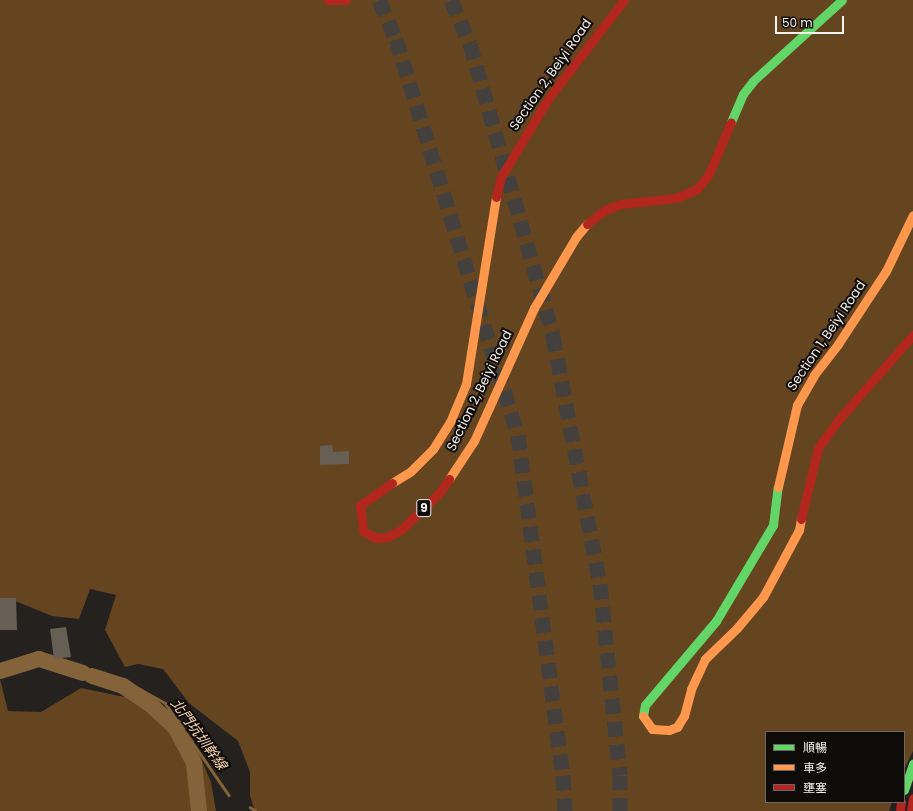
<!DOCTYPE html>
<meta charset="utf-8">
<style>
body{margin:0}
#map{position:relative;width:913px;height:811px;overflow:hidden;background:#24211e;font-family:Poppins,"Noto Sans TC",sans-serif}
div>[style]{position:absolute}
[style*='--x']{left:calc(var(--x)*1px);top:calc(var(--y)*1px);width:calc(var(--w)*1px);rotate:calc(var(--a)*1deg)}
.forest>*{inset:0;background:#64451f}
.stream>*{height:2.5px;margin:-1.25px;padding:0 1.25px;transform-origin:1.25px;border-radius:1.25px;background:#84633b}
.river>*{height:16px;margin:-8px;padding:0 8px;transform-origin:8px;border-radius:8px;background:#84633b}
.building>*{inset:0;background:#675e54}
.highway-tunnel>*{height:15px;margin-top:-7.5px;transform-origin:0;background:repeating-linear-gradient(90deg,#43403d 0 15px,transparent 0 23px)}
.fast>*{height:9px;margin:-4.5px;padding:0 4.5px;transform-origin:4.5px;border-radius:4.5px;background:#63d668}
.slow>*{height:9px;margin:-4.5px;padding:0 4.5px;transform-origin:4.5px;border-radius:4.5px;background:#ff974d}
.jam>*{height:9px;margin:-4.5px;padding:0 4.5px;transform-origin:4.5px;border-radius:4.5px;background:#b3261e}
span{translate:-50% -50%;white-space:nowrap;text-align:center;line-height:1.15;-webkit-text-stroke:4px #0e0b08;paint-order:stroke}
.shield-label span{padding:1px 3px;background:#0e0b08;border:1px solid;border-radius:3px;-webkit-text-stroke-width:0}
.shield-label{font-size:12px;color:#f3efeb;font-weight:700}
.street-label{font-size:13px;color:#f3efeb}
.water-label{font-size:14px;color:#fddab4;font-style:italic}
.legend{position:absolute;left:765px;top:731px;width:140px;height:72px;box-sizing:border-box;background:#0e0b08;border:1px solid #6a6663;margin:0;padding:5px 7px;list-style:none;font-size:12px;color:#f3efeb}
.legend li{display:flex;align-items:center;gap:8px;height:20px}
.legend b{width:20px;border:1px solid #6a6663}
.scale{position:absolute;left:775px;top:16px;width:69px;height:18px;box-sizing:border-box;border:2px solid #f3efeb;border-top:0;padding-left:5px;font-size:12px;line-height:14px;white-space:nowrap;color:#f3efeb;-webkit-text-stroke:3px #0e0b08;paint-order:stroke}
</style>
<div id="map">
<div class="forest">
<div style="clip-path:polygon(0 0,913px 0,913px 751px,904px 770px,904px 732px,766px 732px,766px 802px,892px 802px,889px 811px,255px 811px,250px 796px,250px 772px,238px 741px,189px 703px,163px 669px,138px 664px,125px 667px,105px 630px,116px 595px,90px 589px,79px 619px,52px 616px,8px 598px,0 603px)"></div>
<div style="clip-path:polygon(0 679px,8px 711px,41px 712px,81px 688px,125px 697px,173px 714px,193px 740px,211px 782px,216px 811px,0 811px)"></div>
</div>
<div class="stream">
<div style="--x:123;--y:686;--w:17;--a:10"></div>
<div style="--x:140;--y:689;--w:29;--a:29"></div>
<div style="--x:165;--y:703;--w:112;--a:55.2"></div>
<div style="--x:250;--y:807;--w:7;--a:34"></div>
</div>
<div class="river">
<div style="--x:0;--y:671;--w:41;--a:-17.1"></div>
<div style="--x:39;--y:659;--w:46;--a:17.7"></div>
<div style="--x:92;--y:676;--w:33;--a:18"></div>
<div style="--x:123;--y:686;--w:34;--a:34"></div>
<div style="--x:151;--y:705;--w:33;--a:43"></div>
<div style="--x:175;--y:727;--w:41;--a:62.2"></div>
<div style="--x:194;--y:763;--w:48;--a:84.1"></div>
</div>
<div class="building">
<div style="clip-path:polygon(332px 445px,333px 452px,349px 451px,349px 464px,320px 465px,320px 446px)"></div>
<div style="clip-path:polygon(0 598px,16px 598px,17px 630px,0 630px)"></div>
<div style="clip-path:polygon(66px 627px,71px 657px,54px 659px,50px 629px)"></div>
</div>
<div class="highway-tunnel">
<div style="--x:379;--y:0;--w:43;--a:66.4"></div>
<div style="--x:396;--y:39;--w:414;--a:72.9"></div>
<div style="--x:518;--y:435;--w:343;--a:82.5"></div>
<div style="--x:563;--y:775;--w:36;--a:87"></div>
<div style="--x:451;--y:0;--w:48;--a:66.6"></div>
<div style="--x:470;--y:44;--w:304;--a:74.1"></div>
<div style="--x:553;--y:336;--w:252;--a:79.3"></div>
<div style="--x:600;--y:584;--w:192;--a:84"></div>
<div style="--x:620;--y:775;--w:36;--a:90"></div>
</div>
<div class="fast">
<div style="--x:731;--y:122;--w:30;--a:-67"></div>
<div style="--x:743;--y:94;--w:16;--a:-52"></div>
<div style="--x:753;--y:81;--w:120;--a:-42.3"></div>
<div style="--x:643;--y:716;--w:11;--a:-80"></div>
<div style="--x:645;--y:705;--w:110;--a:-49.8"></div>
<div style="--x:716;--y:621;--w:112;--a:-59.3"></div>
<div style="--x:773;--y:525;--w:38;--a:-83"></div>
<div style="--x:904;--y:790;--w:28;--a:-71"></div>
</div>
<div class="slow">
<div style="--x:449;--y:479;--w:45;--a:-56.7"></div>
<div style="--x:474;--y:441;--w:146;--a:-65.7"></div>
<div style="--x:534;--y:308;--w:82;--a:-59.4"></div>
<div style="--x:576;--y:237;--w:17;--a:-50"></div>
<div style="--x:392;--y:483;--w:22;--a:-32"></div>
<div style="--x:411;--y:471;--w:31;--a:-45"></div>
<div style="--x:433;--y:449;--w:32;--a:-58"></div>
<div style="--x:450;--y:422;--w:41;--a:-67.2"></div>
<div style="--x:466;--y:384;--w:189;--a:-80.9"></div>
<div style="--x:778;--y:487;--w:84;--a:-77"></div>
<div style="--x:797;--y:405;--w:34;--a:-60"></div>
<div style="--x:814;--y:375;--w:39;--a:-52"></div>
<div style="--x:838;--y:344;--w:87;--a:-56.7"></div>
<div style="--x:886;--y:271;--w:62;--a:-64.3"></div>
<div style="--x:643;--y:716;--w:16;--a:55"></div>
<div style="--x:652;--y:729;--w:17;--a:3"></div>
<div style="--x:669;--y:730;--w:9;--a:-21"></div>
<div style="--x:677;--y:727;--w:13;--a:-58"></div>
<div style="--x:684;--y:716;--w:28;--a:-75"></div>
<div style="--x:691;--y:689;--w:33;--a:-65"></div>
<div style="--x:705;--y:659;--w:45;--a:-44.1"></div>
<div style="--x:737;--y:628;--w:40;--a:-50"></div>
<div style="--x:763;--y:597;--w:76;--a:-61.8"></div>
<div style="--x:799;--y:530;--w:11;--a:-80"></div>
</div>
<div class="jam">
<div style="--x:328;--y:0;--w:18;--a:0"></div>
<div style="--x:496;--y:197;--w:21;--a:-76"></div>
<div style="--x:501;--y:177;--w:91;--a:-58.9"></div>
<div style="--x:548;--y:99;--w:125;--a:-52.5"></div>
<div style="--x:587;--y:224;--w:23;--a:-38"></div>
<div style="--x:605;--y:210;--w:17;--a:-21"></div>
<div style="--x:621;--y:204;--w:55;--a:-6.2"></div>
<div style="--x:676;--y:198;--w:23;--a:-23"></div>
<div style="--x:697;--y:189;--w:19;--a:-51"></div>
<div style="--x:709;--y:174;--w:56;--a:-67.1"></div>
<div style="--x:392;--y:483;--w:39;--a:145"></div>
<div style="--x:360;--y:505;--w:26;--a:83"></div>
<div style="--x:363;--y:531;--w:15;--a:28"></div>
<div style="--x:376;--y:538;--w:12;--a:-5"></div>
<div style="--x:388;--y:537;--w:16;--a:-30"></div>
<div style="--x:402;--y:529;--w:53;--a:-44.2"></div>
<div style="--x:440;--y:492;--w:16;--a:-55"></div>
<div style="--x:801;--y:519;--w:73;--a:-76.5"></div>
<div style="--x:818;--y:448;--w:37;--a:-54"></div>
<div style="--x:840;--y:418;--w:111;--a:-48.7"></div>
<div style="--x:900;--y:811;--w:9;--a:-84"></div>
<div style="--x:911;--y:811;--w:13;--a:-81"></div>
</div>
<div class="shield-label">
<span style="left:424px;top:508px">9</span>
</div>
<div class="street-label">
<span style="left:551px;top:75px;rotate:-55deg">Section 2, Beiyi Road</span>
<span style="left:827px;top:336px;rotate:-56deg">Section 1, Beiyi Road</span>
<span style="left:480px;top:391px;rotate:-64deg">Section 2, Beiyi Road</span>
</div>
<div class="water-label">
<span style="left:199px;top:734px;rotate:54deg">北門坑圳幹線</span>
</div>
<ul class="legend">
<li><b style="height:5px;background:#63d668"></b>順暢</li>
<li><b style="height:5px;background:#ff974d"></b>車多</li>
<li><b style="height:5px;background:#b3261e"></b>壅塞</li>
</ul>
<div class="scale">50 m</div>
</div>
